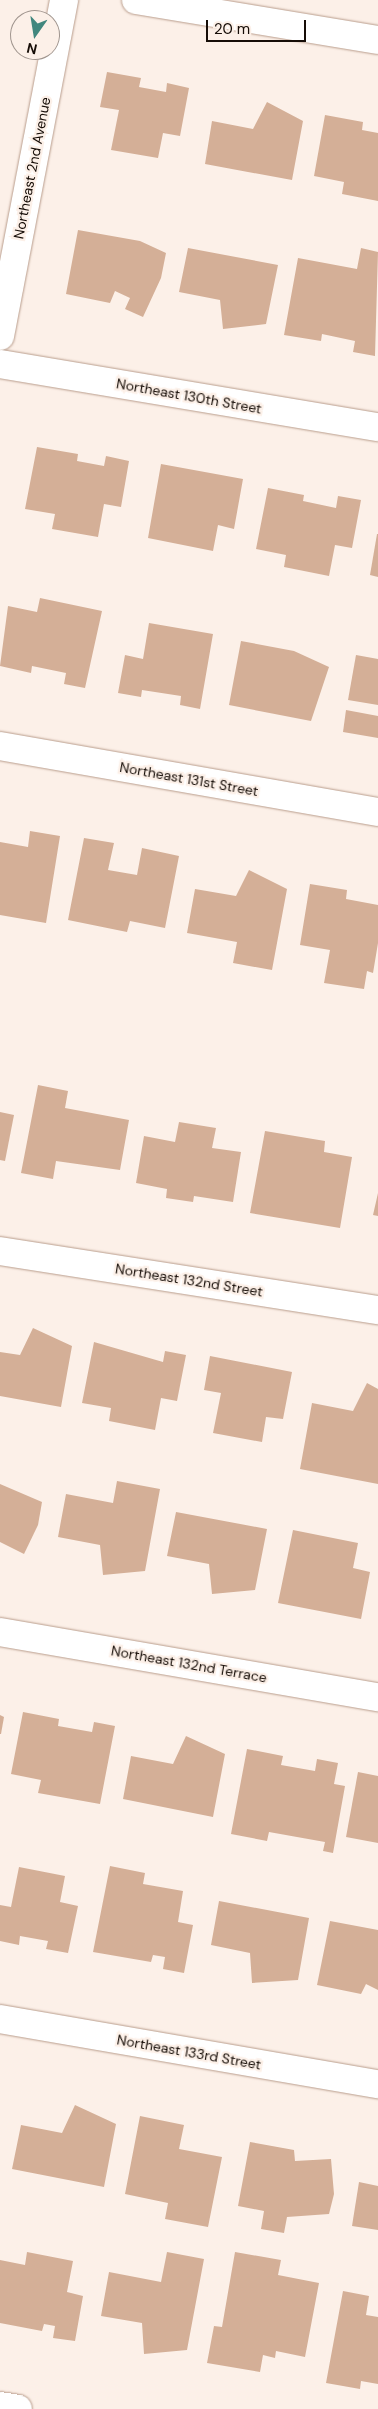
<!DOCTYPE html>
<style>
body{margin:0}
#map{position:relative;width:378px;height:2409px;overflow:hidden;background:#fcf0e8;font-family:"DM Sans",sans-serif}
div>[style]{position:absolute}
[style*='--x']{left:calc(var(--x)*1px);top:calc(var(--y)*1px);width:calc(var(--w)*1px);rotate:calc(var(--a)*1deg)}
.building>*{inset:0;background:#d4af97}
.roads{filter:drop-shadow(0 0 1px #b99d8c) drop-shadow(0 0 1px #b99d8c)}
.street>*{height:28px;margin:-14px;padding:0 14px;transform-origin:14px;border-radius:14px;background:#fff}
span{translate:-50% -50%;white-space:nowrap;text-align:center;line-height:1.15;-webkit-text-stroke:4.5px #fcf0e8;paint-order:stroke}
.street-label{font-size:14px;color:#160d07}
.north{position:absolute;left:10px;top:10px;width:50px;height:50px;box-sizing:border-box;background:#fcf0e8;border:1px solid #a0958e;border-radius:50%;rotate:193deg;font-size:14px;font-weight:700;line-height:20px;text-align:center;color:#160d07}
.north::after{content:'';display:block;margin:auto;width:18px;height:22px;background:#41877e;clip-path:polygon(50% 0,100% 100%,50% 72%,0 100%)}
.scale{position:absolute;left:206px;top:20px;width:100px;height:22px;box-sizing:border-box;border:2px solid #160d07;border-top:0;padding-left:6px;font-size:15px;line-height:18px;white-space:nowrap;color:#160d07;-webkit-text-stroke:4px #fcf0e8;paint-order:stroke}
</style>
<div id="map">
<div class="building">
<div style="clip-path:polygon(107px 72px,141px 78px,139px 87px,166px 92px,167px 83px,189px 88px,180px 136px,163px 133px,158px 158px,111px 150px,119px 110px,100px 107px)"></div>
<div style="clip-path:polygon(267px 102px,303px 121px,292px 180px,205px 164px,212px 121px,253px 129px)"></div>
<div style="clip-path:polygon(325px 115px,363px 122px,362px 130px,378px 133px,378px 201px,342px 194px,344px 182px,314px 176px)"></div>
<div style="clip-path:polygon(78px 230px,140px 241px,166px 253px,161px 278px,143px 317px,125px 309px,130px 298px,115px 291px,110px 303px,66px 294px)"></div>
<div style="clip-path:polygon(188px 248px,278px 265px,266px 324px,223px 329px,220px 300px,179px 292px)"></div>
<div style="clip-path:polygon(361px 248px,378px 252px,375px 356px,353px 352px,355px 341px,322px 334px,321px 341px,284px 335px,298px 258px,357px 269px)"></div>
<div style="clip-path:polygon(37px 447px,78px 454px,77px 461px,104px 466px,106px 456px,129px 461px,121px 507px,104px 504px,98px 537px,52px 529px,55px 514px,25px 509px)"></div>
<div style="clip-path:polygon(161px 464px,243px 479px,234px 529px,218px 525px,213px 551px,148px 538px)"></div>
<div style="clip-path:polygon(268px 488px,304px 495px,303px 501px,336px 508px,338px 496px,361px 500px,352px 548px,335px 545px,329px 576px,284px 567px,286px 555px,256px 549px)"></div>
<div style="clip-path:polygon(377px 534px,378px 534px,378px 577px,370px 575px)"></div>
<div style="clip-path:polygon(40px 598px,102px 611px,85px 688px,64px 684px,66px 673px,32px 666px,31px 673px,0 666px,8px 606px,37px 612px)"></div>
<div style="clip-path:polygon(149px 623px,213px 634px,200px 709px,180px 705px,181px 696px,142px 690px,141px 697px,118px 693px,125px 655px,143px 659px)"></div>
<div style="clip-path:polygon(241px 641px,294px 651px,329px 667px,311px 721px,229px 705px)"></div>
<div style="clip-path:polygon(356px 655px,378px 659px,378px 705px,348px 700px)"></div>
<div style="clip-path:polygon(346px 710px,378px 716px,378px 738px,343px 732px)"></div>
<div style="clip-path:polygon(30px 831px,60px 836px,46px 923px,0 915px,0 842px,28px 847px)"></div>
<div style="clip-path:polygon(84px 838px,114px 843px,108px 870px,137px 875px,142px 848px,179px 856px,165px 928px,130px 921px,127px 932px,68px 920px)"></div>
<div style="clip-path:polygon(249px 870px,287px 889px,272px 970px,233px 963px,237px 942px,187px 933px,195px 889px,236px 896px)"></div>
<div style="clip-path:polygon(310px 884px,347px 890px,346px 899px,378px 905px,378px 943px,373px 973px,367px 971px,364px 989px,324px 983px,330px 950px,300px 945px)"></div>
<div style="clip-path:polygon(38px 1085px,68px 1091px,65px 1108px,129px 1120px,120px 1170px,56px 1161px,53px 1179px,21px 1173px)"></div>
<div style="clip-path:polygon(0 1112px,14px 1115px,5px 1161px,0 1160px)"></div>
<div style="clip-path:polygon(179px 1122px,216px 1128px,212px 1148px,241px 1152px,233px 1202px,194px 1196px,193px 1202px,166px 1198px,167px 1189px,136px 1183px,144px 1136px,175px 1142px)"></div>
<div style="clip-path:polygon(265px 1131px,325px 1141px,324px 1152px,352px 1157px,340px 1228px,250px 1213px)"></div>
<div style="clip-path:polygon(378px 1193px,378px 1216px,373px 1215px)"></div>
<div style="clip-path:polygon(33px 1328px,72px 1346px,61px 1407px,0 1396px,0 1352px,20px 1355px)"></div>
<div style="clip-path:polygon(94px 1342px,163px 1362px,165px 1351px,186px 1355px,177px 1401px,161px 1398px,155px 1430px,109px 1421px,111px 1408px,82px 1403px)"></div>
<div style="clip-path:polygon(210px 1356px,292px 1372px,283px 1419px,266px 1417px,262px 1442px,213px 1433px,221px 1393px,204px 1390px)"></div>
<div style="clip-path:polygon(367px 1383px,378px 1389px,378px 1484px,300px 1469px,312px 1403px,353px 1411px)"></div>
<div style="clip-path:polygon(117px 1481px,160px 1489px,145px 1571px,103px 1575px,100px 1545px,58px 1537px,66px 1494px,113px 1503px)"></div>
<div style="clip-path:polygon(0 1484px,42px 1502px,38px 1525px,24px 1554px,0 1542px)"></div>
<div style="clip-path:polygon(176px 1512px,267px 1529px,255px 1590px,212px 1594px,209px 1564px,167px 1556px)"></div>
<div style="clip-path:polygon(293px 1530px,358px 1543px,353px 1568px,370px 1572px,361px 1619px,278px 1603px)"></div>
<div style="clip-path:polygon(23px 1712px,59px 1719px,58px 1726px,92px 1732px,94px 1722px,115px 1726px,100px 1804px,38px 1793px,41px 1780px,11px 1774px)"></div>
<div style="clip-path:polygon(0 1715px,4px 1717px,1px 1734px,0 1734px)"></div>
<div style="clip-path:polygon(186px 1736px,225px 1754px,213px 1817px,123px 1799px,131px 1756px,173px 1764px)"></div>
<div style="clip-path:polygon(247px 1749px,283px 1756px,281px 1765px,315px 1771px,317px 1759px,338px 1763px,334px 1784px,345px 1786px,333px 1853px,323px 1851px,325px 1842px,269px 1832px,267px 1841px,231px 1834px)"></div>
<div style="clip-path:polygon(358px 1772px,378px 1776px,378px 1843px,346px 1837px)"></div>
<div style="clip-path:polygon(110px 1866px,145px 1873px,143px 1884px,183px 1891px,178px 1922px,193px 1925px,184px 1973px,163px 1969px,165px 1957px,153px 1955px,151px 1962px,93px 1952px)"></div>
<div style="clip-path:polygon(19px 1867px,65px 1876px,60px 1902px,78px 1906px,68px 1953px,46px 1949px,48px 1941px,20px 1936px,19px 1945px,0 1941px,0 1905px,11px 1907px)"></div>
<div style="clip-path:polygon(219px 1901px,309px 1918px,298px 1980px,252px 1983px,250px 1953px,211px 1945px)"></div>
<div style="clip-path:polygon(330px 1921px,378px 1930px,378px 1990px,366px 1984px,361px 1994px,317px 1985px)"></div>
<div style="clip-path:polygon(75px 2105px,116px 2124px,104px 2187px,12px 2169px,21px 2125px,62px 2133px)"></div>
<div style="clip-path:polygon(140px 2116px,184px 2125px,179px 2149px,222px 2157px,208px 2227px,165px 2219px,168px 2203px,125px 2194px)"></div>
<div style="clip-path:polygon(250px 2142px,294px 2150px,295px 2161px,331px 2159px,334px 2194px,329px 2214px,287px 2217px,284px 2233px,261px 2229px,264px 2211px,238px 2206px)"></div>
<div style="clip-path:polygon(359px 2182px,378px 2186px,378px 2230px,352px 2226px)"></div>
<div style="clip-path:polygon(27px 2252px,73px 2261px,67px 2292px,83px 2296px,75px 2341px,53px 2338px,55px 2326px,44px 2324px,42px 2331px,0 2323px,0 2260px,25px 2265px)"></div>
<div style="clip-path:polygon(167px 2252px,204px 2259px,187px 2350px,144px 2354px,142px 2323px,101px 2316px,109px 2272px,161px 2282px)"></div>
<div style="clip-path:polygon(235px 2252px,281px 2260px,278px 2275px,319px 2283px,305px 2357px,276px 2351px,275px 2358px,263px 2355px,260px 2372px,207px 2363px,214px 2326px,222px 2327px)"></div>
<div style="clip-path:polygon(343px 2291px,369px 2296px,366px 2315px,378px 2317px,378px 2384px,361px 2381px,360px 2389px,326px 2383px)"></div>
</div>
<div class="roads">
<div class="street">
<div style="--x:136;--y:0;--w:245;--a:9.4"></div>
<div style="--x:0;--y:336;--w:342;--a:-79.2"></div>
<div style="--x:0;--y:364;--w:383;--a:9.5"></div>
<div style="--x:0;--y:746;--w:384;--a:9.9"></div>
<div style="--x:0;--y:1251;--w:383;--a:8.9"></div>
<div style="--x:0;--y:1632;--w:384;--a:9.8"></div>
<div style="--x:0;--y:2019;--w:384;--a:9.8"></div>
<div style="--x:0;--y:2406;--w:18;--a:9"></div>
</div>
</div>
<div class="street-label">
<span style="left:32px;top:168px;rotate:-79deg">Northeast 2nd Avenue</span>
<span style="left:189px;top:396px;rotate:10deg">Northeast 130th Street</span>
<span style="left:189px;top:779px;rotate:10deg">Northeast 131st Street</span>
<span style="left:189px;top:1280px;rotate:9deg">Northeast 132nd Street</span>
<span style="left:189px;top:1664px;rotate:10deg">Northeast 132nd Terrace</span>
<span style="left:189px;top:2052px;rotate:10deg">Northeast 133rd Street</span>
</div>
<div class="north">N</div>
<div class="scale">20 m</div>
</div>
